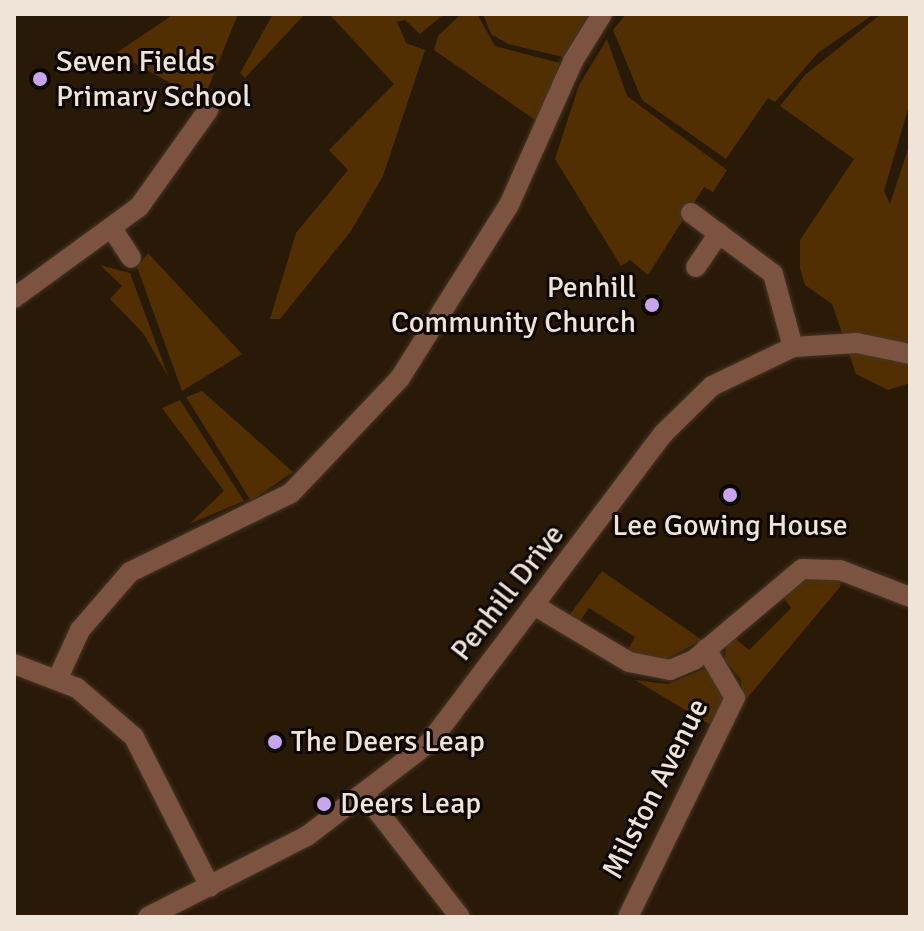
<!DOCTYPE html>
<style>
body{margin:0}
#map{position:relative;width:924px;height:931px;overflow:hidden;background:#291907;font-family:Signika,sans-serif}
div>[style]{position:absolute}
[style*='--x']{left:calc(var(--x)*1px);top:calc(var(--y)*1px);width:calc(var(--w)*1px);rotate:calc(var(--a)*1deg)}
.green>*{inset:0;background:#512f02}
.roads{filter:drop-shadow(0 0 2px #453524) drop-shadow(0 0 2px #453524)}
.minor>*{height:20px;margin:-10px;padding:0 10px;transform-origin:10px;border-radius:10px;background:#7c5240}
.dots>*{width:22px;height:22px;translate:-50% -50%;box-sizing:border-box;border:4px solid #0d0602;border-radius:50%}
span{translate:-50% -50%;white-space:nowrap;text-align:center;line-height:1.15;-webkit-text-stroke:6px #0d0602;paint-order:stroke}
.poi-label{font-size:30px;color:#efe4d8}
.left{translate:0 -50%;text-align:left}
.right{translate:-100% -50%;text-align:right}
.street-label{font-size:30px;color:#efe4d8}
.frame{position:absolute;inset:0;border:16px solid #efe4d8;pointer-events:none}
</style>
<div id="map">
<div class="green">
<div style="clip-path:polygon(174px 14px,238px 14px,203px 101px,116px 53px)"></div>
<div style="clip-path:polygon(273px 14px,305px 14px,245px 78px,240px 73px)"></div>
<div style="clip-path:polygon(329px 14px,444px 14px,420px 34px,405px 20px,397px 22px,406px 43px,425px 50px,383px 176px,351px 231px,280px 319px,270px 319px,296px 233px,348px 170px,329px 150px,394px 84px)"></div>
<div style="clip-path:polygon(461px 14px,477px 14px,495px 46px,560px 63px,538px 122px,434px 50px,438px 36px)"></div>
<div style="clip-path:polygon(483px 14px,589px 14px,563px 57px,508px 44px,491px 34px)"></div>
<div style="clip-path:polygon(626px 14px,874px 14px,818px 53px,775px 102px,768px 98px,726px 159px,642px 100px,613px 30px)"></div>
<div style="clip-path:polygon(881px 14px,910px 14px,910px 102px,884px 191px,890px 204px,910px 143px,910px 383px,888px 390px,856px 374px,832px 304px,805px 285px,800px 268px,800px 240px,854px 159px,780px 106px,805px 75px)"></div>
<div style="clip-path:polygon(607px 39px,627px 96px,727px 170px,713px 192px,704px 187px,648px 275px,630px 260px,621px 266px,555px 159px,579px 85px)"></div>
<div style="clip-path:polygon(148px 253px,242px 354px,182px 391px,137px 267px)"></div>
<div style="clip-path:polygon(100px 265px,130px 273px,168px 376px,143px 333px,110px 299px,122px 286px)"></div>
<div style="clip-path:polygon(202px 391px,293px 472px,251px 501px,186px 397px)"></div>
<div style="clip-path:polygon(180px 400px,244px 501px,189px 524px,224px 491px,162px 408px)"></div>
<div style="clip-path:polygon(602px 571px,702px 640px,665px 660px,627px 652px,635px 637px,589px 608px,578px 624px,568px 617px)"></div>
<div style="clip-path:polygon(812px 577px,841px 580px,840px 587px,743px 703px,741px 680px,724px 659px,727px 644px,735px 638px,749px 650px,791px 608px,782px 595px)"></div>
<div style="clip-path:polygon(704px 669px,728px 695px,714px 727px,635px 680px,668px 684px)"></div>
</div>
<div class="roads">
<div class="minor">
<div style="--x:691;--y:213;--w:102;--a:36.6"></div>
<div style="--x:773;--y:274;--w:76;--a:74.7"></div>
<div style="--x:113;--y:230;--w:33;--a:57"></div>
<div style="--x:696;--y:267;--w:41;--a:-55.9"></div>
<div style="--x:14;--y:298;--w:155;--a:-36.1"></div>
<div style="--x:139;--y:207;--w:120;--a:-54.5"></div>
<div style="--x:537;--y:607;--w:107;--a:30.9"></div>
<div style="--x:629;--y:662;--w:42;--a:11"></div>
<div style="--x:670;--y:670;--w:26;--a:-23"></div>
<div style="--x:694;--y:660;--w:141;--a:-40.1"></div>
<div style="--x:802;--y:569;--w:38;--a:2"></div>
<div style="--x:840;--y:570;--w:75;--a:21.1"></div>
<div style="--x:14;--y:664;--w:67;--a:20.9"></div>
<div style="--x:77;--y:688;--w:75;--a:40.7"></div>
<div style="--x:134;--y:737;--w:168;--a:63.1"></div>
<div style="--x:58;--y:678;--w:53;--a:-65.4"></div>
<div style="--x:80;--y:630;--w:77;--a:-49.2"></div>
<div style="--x:130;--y:572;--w:179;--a:-26.1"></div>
<div style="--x:291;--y:493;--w:158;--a:-46.5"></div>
<div style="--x:400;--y:378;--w:204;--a:-57.8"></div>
<div style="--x:509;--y:205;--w:158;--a:-66"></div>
<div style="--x:573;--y:61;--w:55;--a:-58.3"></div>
<div style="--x:366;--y:796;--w:153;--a:52.2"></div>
<div style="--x:148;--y:917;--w:178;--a:-27"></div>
<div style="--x:307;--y:836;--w:155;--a:-37.4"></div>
<div style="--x:430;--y:742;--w:386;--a:-52.9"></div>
<div style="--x:663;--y:434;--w:69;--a:-44.4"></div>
<div style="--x:712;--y:386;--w:90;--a:-25.7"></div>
<div style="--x:793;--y:347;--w:64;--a:-3.6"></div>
<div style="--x:857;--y:343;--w:54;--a:11.7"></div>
<div style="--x:628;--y:917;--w:244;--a:-64"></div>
<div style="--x:735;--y:698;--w:57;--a:-120.6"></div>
</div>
</div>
<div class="dots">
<div style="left:40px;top:79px;background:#c7a6ef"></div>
<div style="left:652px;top:305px;background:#c7a6ef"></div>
<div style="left:730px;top:495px;background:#c7a6ef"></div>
<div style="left:275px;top:742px;background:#c7a6ef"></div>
<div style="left:324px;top:804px;background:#c7a6ef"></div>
</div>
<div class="poi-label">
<span class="left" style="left:56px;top:79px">Seven Fields<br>Primary School</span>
<span class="right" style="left:636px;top:305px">Penhill<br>Community Church</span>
<span style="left:730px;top:526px">Lee Gowing House</span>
<span class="left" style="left:291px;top:742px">The Deers Leap</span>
<span class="left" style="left:340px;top:804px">Deers Leap</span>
</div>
<div class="street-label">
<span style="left:508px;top:593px;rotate:-52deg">Penhill Drive</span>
<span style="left:656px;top:789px;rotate:-63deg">Milston Avenue</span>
</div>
<div class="frame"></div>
</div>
